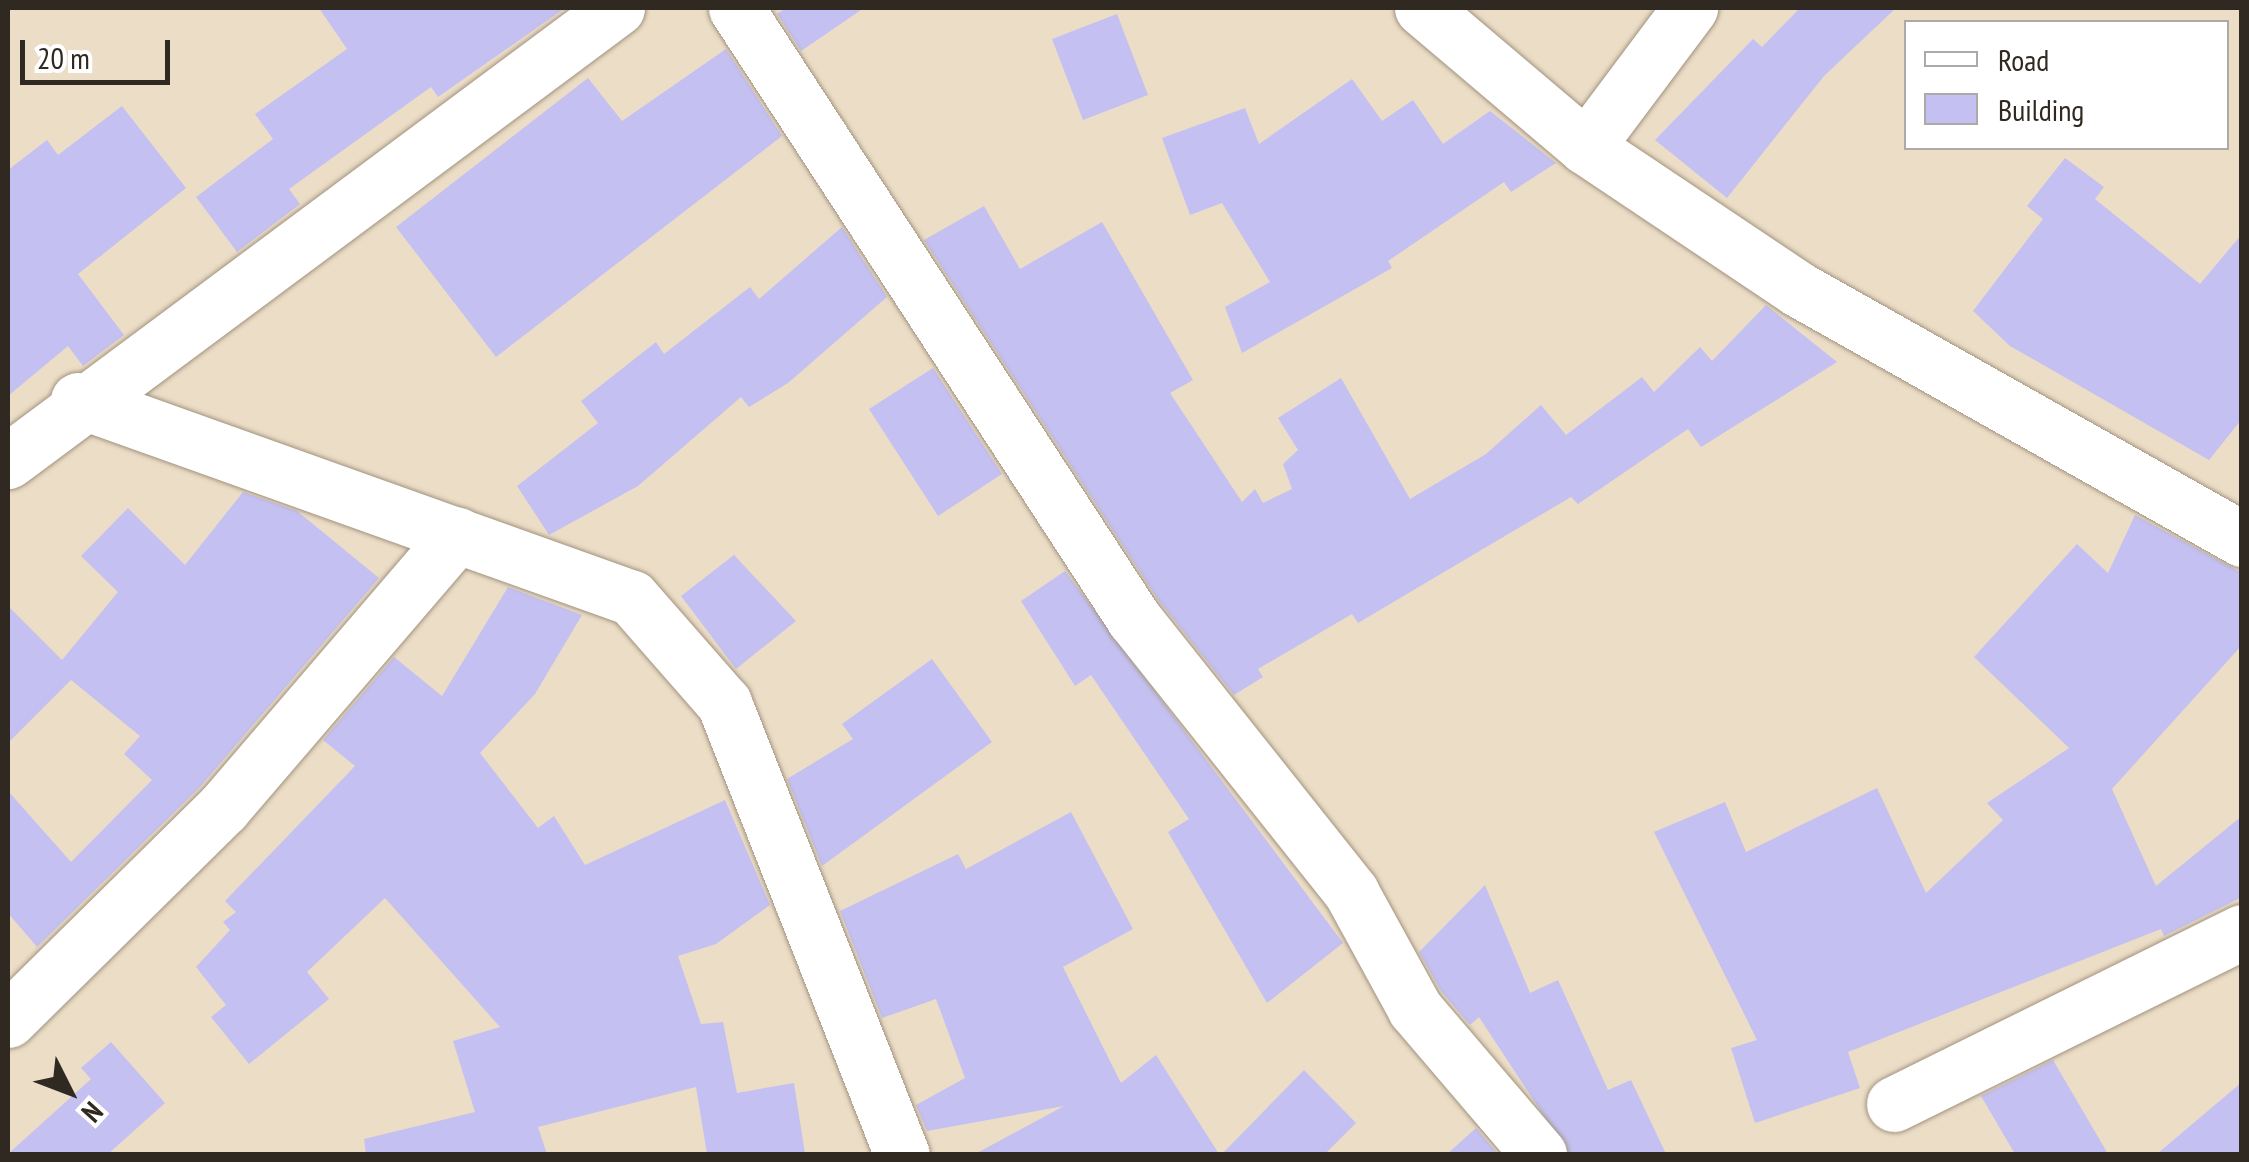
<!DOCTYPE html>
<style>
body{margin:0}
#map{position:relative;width:2249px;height:1162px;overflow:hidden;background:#ecddc7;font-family:"PT Sans Narrow",sans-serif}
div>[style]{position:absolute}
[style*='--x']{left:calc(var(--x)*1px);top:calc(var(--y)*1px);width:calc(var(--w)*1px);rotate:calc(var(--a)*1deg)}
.building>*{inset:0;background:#c4c0f1}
.roads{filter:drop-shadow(0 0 2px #a1937f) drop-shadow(0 0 2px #a1937f)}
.street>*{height:55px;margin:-27.5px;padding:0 27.5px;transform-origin:27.5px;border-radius:27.5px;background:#fff}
.secondary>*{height:55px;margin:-27.5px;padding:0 27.5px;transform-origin:27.5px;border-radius:27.5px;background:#fff}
span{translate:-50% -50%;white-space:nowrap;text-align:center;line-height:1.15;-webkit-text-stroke:8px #fff;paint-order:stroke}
.frame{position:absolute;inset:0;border:10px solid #2f2921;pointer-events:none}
.legend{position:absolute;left:1904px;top:20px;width:325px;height:130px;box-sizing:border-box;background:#fff;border:2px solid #aca9a6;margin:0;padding:12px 18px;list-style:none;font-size:30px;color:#2f2921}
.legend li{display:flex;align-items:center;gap:20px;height:50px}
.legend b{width:50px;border:2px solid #aca9a6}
.north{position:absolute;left:20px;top:1042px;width:100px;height:100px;-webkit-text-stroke:8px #fff;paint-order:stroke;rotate:132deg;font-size:28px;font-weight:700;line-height:40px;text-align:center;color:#2f2921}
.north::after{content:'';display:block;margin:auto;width:35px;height:45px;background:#2f2921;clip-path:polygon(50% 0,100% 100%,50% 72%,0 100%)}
.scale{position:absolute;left:20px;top:40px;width:150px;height:45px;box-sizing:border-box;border:5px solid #2f2921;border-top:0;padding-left:12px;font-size:30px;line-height:35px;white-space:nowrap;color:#2f2921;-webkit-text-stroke:8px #fff;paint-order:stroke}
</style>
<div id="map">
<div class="building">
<div style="clip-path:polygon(319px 8px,565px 8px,438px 97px,431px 87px,289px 189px,300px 204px,237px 252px,196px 197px,273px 139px,255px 114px,347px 49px)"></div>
<div style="clip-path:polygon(786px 8px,864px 8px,801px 51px,777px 14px)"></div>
<div style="clip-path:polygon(1800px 8px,1896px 8px,1824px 76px,1727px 198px,1655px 140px,1753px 39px,1762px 47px)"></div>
<div style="clip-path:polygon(1117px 14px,1148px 95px,1083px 120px,1052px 39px)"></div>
<div style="clip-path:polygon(726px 49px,782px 136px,496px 357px,396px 227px,588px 78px,622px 121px)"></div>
<div style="clip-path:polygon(1352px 79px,1382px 121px,1413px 100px,1443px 144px,1490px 111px,1556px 163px,1511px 192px,1504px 182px,1388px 261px,1392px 268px,1242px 353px,1225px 307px,1270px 282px,1222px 203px,1190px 215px,1162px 138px,1245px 108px,1259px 144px)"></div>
<div style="clip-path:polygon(122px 106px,186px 188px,78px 274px,124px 335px,83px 366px,68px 346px,8px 396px,8px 170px,47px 140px,58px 155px)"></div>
<div style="clip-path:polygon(2065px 158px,2104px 187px,2095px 199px,2200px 284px,2242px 234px,2242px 419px,2209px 460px,2010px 346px,1973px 311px,2043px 219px,2027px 206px)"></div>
<div style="clip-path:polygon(984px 206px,1020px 269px,1102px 222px,1193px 380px,1170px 393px,1242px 502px,1255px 489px,1263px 503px,1292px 489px,1283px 464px,1298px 450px,1278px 418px,1341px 378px,1410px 499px,1486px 454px,1541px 405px,1566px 435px,1642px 377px,1654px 392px,1700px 347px,1712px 361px,1766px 305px,1837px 362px,1701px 447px,1688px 429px,1578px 504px,1571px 497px,1358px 623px,1352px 614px,1258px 669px,1263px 677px,1234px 695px,1159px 601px,924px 240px)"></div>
<div style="clip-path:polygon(842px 227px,887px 297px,788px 383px,749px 407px,741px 397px,638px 486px,549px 535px,517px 486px,598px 423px,581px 401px,656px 342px,664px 354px,750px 287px,759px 299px)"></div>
<div style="clip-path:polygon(933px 368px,1002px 474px,938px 516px,869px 409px)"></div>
<div style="clip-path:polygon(243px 492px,297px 511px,379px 578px,200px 787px,37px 947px,8px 913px,8px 791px,71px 862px,152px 780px,124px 754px,140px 736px,71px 680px,8px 743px,8px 606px,62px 660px,118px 592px,81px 556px,128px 508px,185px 565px)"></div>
<div style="clip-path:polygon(2135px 515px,2242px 573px,2242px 645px,2112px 789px,2156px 886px,2242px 816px,2242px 897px,2164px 936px,2161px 929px,1848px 1052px,1860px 1088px,1755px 1123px,1731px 1048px,1757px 1040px,1654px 832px,1725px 802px,1746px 852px,1877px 788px,1926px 893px,2003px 820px,1987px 803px,2069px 748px,1974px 657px,2077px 544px,2108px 573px)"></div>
<div style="clip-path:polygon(734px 555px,796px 621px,736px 669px,681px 596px)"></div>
<div style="clip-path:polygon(1065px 571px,1343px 943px,1267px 1003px,1168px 832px,1189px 819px,1091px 675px,1075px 686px,1021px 601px)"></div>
<div style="clip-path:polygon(508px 587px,582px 615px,535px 694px,480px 753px,538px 828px,554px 816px,585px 865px,725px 800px,770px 905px,716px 944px,678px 956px,701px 1024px,723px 1022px,737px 1093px,794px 1083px,805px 1154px,707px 1154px,696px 1087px,538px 1127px,547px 1154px,366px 1154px,364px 1139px,475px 1112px,453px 1041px,500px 1027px,385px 898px,307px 972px,329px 999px,249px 1064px,211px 1017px,226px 1005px,196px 967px,230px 930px,223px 922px,236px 912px,225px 901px,355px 766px,323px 740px,394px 657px,442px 696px)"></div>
<div style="clip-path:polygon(932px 659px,992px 742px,822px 866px,787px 779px,853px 739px,842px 724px)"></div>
<div style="clip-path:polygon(1071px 812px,1133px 929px,1063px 967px,1121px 1083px,1156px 1055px,1219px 1154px,975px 1154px,1064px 1106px,927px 1131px,916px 1105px,965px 1078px,936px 999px,882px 1018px,840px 911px,958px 854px,966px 869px)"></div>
<div style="clip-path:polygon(1485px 885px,1530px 993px,1558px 980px,1608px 1090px,1631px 1080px,1666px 1154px,1569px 1154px,1479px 1017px,1470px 1025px,1441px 991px,1419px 952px)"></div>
<div style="clip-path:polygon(111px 1042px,165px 1103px,108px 1154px,8px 1154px,91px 1079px,81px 1068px)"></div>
<div style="clip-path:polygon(2053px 1060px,2108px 1154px,2015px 1154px,1981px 1096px)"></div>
<div style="clip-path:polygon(1304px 1070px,1356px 1123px,1325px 1154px,1222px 1154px)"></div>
<div style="clip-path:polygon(2242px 1082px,2242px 1154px,2157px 1154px)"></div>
<div style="clip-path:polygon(1476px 1128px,1498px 1154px,1447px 1154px)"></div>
</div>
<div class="roads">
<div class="street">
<div style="--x:736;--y:8;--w:729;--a:56.92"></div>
<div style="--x:1134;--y:619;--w:349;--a:51.5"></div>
<div style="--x:1351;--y:892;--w:133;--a:61.3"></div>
<div style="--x:1415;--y:1009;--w:191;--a:49.5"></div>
<div style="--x:1586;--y:147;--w:174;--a:-53.2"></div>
<div style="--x:78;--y:400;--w:588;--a:19.67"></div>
<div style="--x:632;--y:598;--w:140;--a:48.8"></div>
<div style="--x:724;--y:703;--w:485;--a:68.5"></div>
<div style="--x:8;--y:461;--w:759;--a:-36.64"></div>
<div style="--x:8;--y:1020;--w:302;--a:-44.6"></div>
<div style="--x:223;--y:808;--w:360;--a:-49.4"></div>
<div style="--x:1894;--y:1104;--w:388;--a:-26.3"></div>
</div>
<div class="secondary">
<div style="--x:1422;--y:8;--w:215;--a:40.3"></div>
<div style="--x:1586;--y:147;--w:255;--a:33.8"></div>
<div style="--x:1798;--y:289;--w:510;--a:29.38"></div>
</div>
</div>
<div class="frame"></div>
<ul class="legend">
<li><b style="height:12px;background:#fff"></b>Road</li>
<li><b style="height:28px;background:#c4c0f1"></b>Building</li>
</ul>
<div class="north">N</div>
<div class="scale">20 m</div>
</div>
